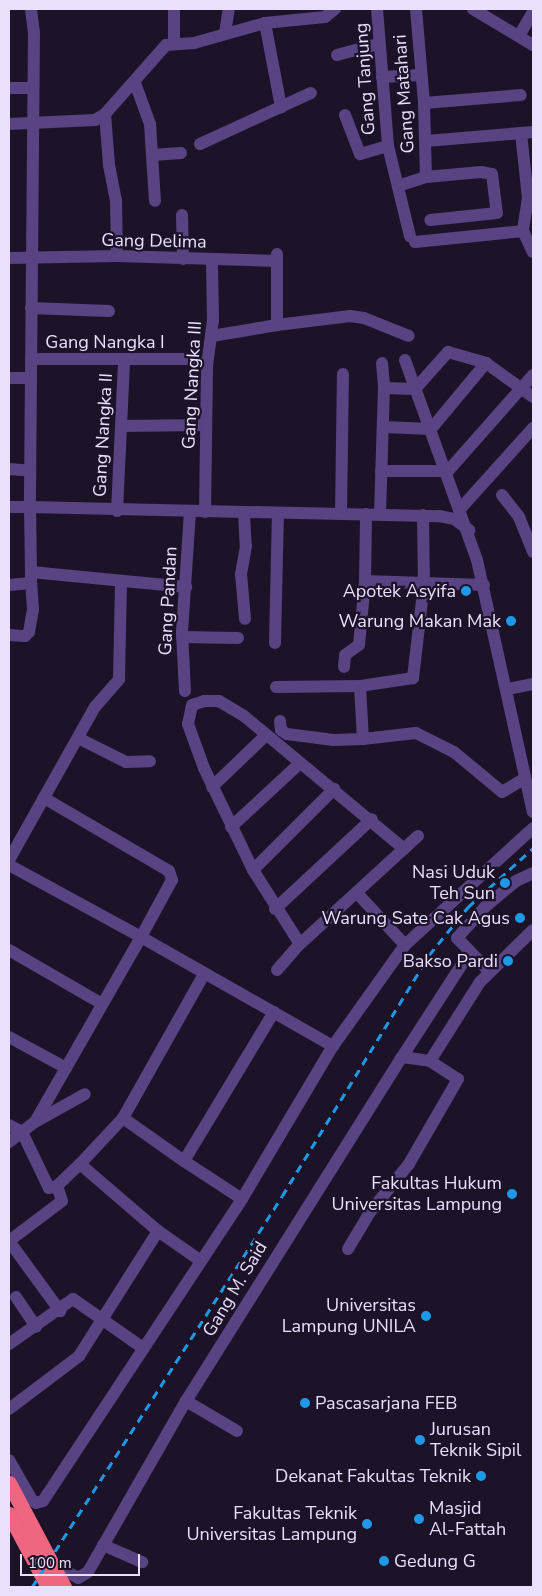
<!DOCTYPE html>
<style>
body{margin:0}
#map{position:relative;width:542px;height:1596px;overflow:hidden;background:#1d1329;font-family:"Nunito Sans",sans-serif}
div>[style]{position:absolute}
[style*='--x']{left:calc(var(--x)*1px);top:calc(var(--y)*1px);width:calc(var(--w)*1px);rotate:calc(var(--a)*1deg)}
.minor>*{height:12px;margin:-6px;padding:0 6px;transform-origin:6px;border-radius:6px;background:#584383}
.highway>*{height:15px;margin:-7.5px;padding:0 7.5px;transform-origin:7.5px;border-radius:7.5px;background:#ef6680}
.rail>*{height:2.5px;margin-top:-1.25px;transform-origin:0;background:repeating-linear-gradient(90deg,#1e99e8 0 8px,transparent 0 14px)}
.dots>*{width:14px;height:14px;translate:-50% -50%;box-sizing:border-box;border:2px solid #1d1329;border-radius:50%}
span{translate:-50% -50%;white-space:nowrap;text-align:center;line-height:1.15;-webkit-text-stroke:4.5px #1d1329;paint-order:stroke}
.street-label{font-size:18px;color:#eadffc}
.poi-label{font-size:18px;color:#eadffc}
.right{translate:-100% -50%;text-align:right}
.left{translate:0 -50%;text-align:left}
.frame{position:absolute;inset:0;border:10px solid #eadffc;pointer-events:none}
.scale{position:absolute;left:20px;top:1554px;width:120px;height:22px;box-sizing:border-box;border:2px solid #eadffc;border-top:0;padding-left:6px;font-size:15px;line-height:18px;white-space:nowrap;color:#eadffc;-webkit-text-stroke:4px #1d1329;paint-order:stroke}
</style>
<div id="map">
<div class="minor">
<div style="--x:31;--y:9;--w:24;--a:83"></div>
<div style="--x:34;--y:33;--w:474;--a:90.5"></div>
<div style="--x:30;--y:507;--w:409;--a:1.3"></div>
<div style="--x:439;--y:516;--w:15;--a:11"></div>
<div style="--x:454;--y:519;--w:19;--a:36"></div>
<div style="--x:377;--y:9;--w:137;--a:85.4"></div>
<div style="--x:388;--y:146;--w:93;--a:76.3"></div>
<div style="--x:416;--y:9;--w:94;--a:85.1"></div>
<div style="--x:424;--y:103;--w:74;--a:88.5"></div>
<div style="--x:473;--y:9;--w:70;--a:31"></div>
<div style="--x:265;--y:23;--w:86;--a:79.2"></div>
<div style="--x:225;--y:33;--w:24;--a:-81"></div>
<div style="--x:519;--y:36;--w:28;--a:-60"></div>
<div style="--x:174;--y:44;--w:35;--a:-90"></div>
<div style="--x:337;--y:55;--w:42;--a:-15"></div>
<div style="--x:382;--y:77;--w:39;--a:-3"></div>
<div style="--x:135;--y:83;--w:44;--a:69.9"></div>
<div style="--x:150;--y:124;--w:77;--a:86.3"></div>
<div style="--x:9;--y:88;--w:22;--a:0"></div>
<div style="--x:424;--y:103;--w:97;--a:-4.7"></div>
<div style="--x:105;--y:114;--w:51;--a:85.5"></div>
<div style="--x:109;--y:165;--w:36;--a:79"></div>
<div style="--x:116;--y:200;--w:56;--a:89"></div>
<div style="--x:345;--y:115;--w:42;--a:69"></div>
<div style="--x:360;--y:154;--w:29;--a:-16"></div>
<div style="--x:9;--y:124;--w:86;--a:-2.7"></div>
<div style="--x:95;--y:120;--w:12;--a:-31"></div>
<div style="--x:105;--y:114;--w:92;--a:-48.5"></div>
<div style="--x:166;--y:45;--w:28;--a:-4"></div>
<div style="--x:194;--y:43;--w:74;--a:-15.7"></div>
<div style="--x:265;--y:23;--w:60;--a:-5.7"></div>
<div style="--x:325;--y:17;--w:13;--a:-39"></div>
<div style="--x:521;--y:133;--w:65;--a:83.9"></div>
<div style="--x:528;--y:198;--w:33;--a:99"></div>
<div style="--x:523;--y:231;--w:23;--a:65"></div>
<div style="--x:426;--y:141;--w:107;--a:-4.8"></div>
<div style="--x:200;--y:144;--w:122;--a:-24.7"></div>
<div style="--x:153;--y:155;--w:28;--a:-4"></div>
<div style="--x:401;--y:185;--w:26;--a:-18"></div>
<div style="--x:426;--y:177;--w:55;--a:-5.2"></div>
<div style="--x:481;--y:172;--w:11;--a:10"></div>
<div style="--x:492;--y:174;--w:39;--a:83"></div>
<div style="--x:497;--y:213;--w:67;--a:174"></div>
<div style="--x:182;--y:215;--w:44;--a:88.7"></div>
<div style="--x:415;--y:242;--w:109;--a:-5.8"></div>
<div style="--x:9;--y:258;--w:108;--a:-1.1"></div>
<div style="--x:117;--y:256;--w:160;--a:1.8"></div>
<div style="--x:31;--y:308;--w:78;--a:2.2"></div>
<div style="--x:277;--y:325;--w:74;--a:-7"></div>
<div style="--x:350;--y:316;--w:14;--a:8"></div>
<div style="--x:364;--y:318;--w:48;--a:21.8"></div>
<div style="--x:212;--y:336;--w:66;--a:-9.6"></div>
<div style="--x:277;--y:325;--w:71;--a:-90"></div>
<div style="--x:31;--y:359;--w:159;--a:0"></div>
<div style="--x:190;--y:359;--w:18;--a:22"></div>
<div style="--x:405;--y:360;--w:213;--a:70.2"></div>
<div style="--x:477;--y:560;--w:258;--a:77.5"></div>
<div style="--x:382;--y:363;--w:25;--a:85"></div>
<div style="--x:9;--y:378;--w:21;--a:0"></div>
<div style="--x:121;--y:426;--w:85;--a:-0.7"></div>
<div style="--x:384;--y:427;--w:47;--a:2.4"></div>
<div style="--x:431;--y:429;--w:86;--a:-50.2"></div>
<div style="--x:486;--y:363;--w:58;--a:35.9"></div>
<div style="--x:9;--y:469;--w:21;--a:5"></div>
<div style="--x:381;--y:471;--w:67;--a:0"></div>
<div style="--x:448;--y:471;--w:128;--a:-48.5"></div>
<div style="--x:502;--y:495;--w:28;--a:52"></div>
<div style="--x:519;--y:517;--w:38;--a:68"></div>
<div style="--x:9;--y:507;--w:21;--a:0"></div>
<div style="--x:30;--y:507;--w:65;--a:89.1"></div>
<div style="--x:31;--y:572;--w:156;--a:5.5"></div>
<div style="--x:461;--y:508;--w:108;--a:-48"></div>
<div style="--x:117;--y:511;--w:150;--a:-87.3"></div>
<div style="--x:205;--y:512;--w:146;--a:-89.2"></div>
<div style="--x:207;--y:366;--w:46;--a:-82.6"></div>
<div style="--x:213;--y:320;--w:60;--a:-91"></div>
<div style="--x:244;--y:513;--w:33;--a:87"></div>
<div style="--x:246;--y:546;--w:28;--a:100"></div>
<div style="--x:241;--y:574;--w:45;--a:84.9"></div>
<div style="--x:341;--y:513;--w:139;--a:-89.2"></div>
<div style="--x:380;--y:514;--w:126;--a:-88.2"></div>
<div style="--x:384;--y:388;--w:31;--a:2"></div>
<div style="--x:415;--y:389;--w:50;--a:-48.3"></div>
<div style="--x:448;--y:352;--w:40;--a:16"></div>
<div style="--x:423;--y:515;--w:68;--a:89.2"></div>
<div style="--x:424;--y:583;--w:96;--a:96.6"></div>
<div style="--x:413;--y:678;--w:54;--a:171.4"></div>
<div style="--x:360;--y:686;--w:53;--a:86.8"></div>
<div style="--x:363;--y:739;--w:53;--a:-6.5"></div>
<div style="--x:416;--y:733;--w:42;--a:26.6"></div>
<div style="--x:454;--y:752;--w:62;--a:39.8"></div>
<div style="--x:502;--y:792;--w:27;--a:-31"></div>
<div style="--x:365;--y:581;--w:67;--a:-89.1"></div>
<div style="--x:9;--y:585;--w:22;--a:-5"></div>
<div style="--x:31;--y:583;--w:8;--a:-90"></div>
<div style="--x:9;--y:635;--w:16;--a:4"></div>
<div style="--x:25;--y:636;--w:6;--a:-45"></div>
<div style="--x:29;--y:632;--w:23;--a:-80"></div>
<div style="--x:33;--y:609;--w:26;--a:-94"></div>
<div style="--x:182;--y:637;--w:56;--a:1"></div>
<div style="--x:275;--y:643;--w:129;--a:-88.7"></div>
<div style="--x:344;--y:667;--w:12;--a:-85"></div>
<div style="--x:345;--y:655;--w:17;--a:-36"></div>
<div style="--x:359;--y:645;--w:64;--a:-84.6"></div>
<div style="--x:365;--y:581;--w:119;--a:1.9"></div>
<div style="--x:276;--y:687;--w:84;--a:-0.7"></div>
<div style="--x:507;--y:689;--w:26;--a:-11"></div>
<div style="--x:185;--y:691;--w:59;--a:-92.9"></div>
<div style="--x:182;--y:632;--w:120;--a:-86.2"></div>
<div style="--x:280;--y:721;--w:9;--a:84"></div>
<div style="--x:281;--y:730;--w:7;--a:34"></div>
<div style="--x:287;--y:734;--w:47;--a:7.3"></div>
<div style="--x:334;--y:740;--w:29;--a:-2"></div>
<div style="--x:78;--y:738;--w:54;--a:26.6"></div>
<div style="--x:126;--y:762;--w:24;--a:-2"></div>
<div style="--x:212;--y:787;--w:75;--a:-43.9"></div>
<div style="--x:231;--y:827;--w:94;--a:-42.8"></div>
<div style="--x:9;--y:860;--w:176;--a:-60.7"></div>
<div style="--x:95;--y:707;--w:37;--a:-49"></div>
<div style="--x:119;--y:679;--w:96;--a:-88.8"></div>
<div style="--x:9;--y:865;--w:150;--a:28.6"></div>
<div style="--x:141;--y:937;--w:65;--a:-61.5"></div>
<div style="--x:172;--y:880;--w:9;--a:-108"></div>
<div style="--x:169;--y:871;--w:145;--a:-149.7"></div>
<div style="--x:253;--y:870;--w:115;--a:-45"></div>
<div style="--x:357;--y:893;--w:71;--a:47.3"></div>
<div style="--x:275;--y:909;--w:132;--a:-42.9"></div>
<div style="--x:300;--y:944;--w:88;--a:-122.4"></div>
<div style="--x:253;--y:870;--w:113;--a:-115.7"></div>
<div style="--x:204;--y:768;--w:47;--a:-110"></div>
<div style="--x:188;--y:724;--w:19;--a:-78"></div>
<div style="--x:192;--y:705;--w:13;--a:-18"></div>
<div style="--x:204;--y:701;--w:15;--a:0"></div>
<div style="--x:219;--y:701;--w:29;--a:31"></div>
<div style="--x:244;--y:716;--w:208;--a:39.7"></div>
<div style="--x:9;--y:950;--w:108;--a:30.1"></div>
<div style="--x:277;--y:970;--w:35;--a:-49"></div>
<div style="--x:300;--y:944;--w:160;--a:-42.5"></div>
<div style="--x:489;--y:971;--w:46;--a:-134.1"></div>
<div style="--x:457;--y:938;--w:42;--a:-47.9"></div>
<div style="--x:485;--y:907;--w:40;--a:-40"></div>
<div style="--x:516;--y:881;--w:19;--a:-25"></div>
<div style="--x:9;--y:1037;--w:65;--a:28.5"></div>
<div style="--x:402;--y:1057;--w:125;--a:-57.1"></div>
<div style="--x:430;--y:1061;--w:93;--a:-57.7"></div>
<div style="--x:480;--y:982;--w:74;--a:-44.5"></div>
<div style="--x:123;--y:1118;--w:165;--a:-60.6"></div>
<div style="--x:35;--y:1122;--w:57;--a:-29.2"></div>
<div style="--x:9;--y:1125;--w:15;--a:28"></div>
<div style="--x:22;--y:1132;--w:62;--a:64.3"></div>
<div style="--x:49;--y:1188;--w:8;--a:-14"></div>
<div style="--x:57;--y:1186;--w:32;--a:-44"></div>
<div style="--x:80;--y:1164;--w:103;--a:40.7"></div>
<div style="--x:158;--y:1231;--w:52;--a:34.9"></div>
<div style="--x:9;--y:1142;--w:33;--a:-38"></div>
<div style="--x:35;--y:1122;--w:213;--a:-60.2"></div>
<div style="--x:141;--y:937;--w:221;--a:29.6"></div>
<div style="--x:80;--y:1164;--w:63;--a:-46.9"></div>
<div style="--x:123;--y:1118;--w:75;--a:35.2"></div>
<div style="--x:242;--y:1199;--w:69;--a:-146.8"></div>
<div style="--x:184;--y:1161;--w:174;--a:-58.9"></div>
<div style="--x:9;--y:1241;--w:87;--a:53.9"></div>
<div style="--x:9;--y:1241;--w:66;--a:-37"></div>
<div style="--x:62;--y:1201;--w:16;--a:-108"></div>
<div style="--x:16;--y:1297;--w:36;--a:56"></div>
<div style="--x:9;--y:1344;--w:78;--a:-35.1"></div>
<div style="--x:73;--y:1299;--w:85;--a:35"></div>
<div style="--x:186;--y:1401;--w:59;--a:30.5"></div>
<div style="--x:9;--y:1409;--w:88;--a:-37.1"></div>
<div style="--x:79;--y:1356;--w:148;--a:-57.7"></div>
<div style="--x:9;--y:1460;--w:46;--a:60.1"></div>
<div style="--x:32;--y:1500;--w:5;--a:37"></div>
<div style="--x:36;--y:1503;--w:7;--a:-16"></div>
<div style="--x:43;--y:1501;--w:362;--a:-56.6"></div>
<div style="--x:242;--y:1199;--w:178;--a:-59.3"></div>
<div style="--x:333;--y:1046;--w:124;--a:-54.5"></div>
<div style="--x:405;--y:945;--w:173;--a:-42.4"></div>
<div style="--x:103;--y:1545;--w:43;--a:23.6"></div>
<div style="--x:53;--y:1581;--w:15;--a:-53"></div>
<div style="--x:62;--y:1569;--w:18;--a:29"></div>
<div style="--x:78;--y:1578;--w:12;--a:-31"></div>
<div style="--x:88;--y:1572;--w:197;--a:-60.2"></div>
<div style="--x:186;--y:1401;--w:406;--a:-57.9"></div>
<div style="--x:402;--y:1057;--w:28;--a:8"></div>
<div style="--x:430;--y:1061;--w:33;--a:33"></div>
<div style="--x:458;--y:1079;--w:98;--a:120"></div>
<div style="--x:409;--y:1164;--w:62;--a:129.1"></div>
<div style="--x:370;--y:1212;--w:43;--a:120.7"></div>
</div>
<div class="highway">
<div style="--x:9;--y:1483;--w:118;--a:62.1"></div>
<div style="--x:9;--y:1514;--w:83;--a:61.9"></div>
</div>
<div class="rail">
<div style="--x:32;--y:1587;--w:464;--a:-57.4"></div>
<div style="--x:282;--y:1196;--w:282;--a:-58.6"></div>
<div style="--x:429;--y:955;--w:62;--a:-50.9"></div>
<div style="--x:468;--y:907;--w:88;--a:-42.2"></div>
</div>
<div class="dots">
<div style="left:466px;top:591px;background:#1e99e8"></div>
<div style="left:511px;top:621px;background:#1e99e8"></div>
<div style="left:505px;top:883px;background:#1e99e8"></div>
<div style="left:520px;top:918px;background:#1e99e8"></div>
<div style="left:508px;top:961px;background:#1e99e8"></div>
<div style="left:512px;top:1194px;background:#1e99e8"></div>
<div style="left:426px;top:1316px;background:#1e99e8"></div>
<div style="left:305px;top:1403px;background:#1e99e8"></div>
<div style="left:420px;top:1440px;background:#1e99e8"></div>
<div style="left:481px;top:1476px;background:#1e99e8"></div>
<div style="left:419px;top:1519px;background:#1e99e8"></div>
<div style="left:367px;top:1524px;background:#1e99e8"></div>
<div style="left:384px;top:1561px;background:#1e99e8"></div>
</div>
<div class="street-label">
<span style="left:365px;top:79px;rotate:-94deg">Gang Tanjung</span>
<span style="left:404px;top:94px;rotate:-94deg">Gang Matahari</span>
<span style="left:154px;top:241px;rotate:1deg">Gang Delima</span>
<span style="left:105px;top:342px">Gang Nangka I</span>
<span style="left:192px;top:385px;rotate:-87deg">Gang Nangka III</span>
<span style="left:103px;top:435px;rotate:-87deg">Gang Nangka II</span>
<span style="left:168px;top:601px;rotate:-87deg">Gang Pandan</span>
<span style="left:235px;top:1289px;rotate:-59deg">Gang M. Said</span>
</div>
<div class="poi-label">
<span class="right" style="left:456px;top:591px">Apotek Asyifa</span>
<span class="right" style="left:501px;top:621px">Warung Makan Mak</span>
<span class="right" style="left:495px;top:883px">Nasi Uduk<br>Teh Sun</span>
<span class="right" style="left:510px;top:918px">Warung Sate Cak Agus</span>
<span class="right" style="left:498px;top:961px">Bakso Pardi</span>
<span class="right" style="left:502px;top:1194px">Fakultas Hukum<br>Universitas Lampung</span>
<span class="right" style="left:416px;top:1316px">Universitas<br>Lampung UNILA</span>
<span class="left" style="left:315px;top:1403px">Pascasarjana FEB</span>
<span class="left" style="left:430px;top:1440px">Jurusan<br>Teknik Sipil</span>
<span class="right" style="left:471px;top:1476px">Dekanat Fakultas Teknik</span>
<span class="left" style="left:429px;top:1519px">Masjid<br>Al-Fattah</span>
<span class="right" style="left:357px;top:1524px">Fakultas Teknik<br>Universitas Lampung</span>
<span class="left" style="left:394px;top:1561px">Gedung G</span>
</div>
<div class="frame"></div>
<div class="scale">100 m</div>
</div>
